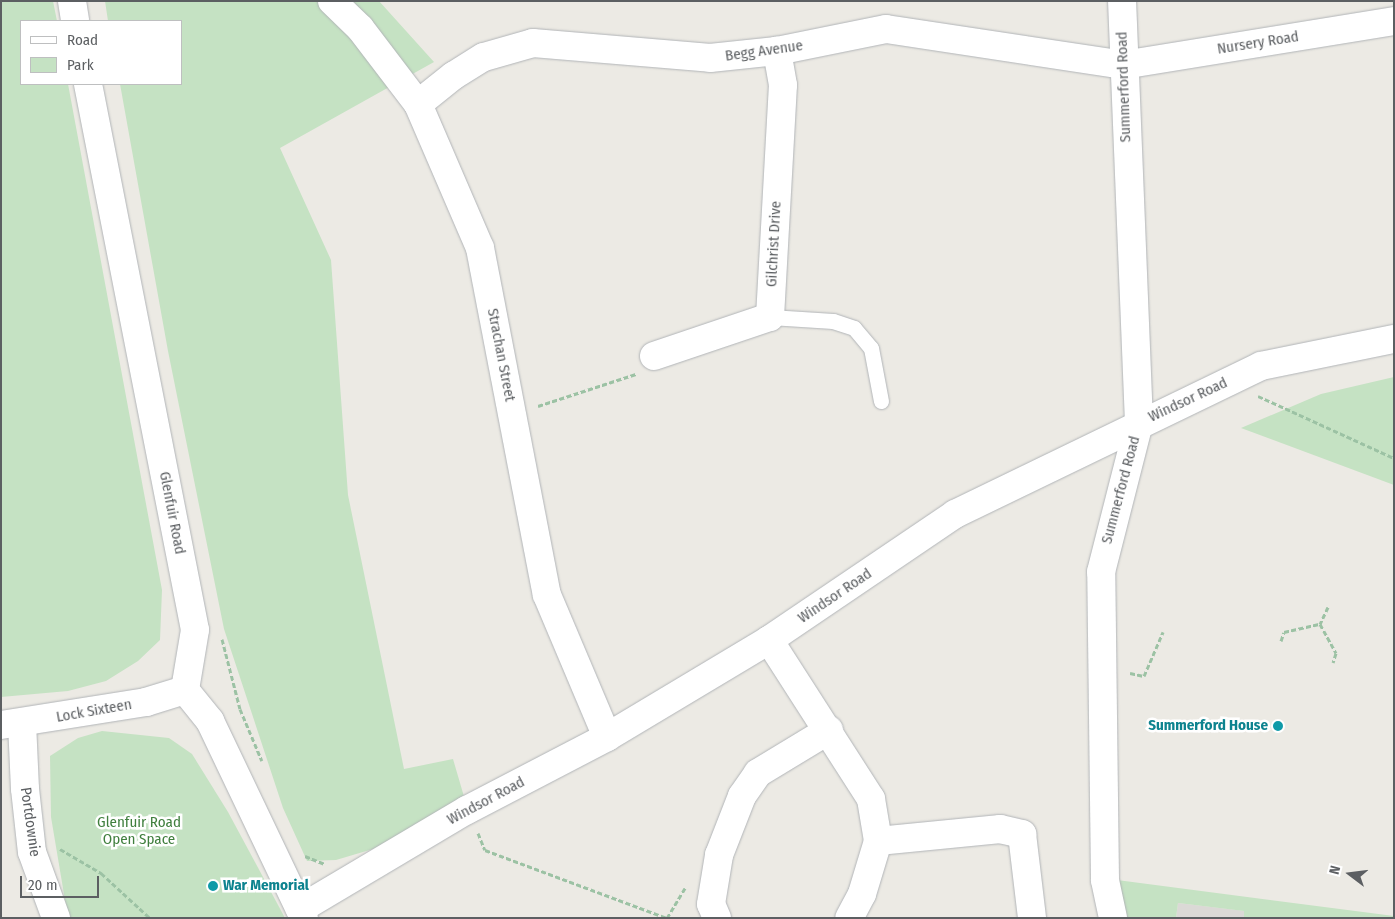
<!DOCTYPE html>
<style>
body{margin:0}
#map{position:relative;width:1395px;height:919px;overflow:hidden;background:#eceae4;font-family:"Fira Sans Condensed",sans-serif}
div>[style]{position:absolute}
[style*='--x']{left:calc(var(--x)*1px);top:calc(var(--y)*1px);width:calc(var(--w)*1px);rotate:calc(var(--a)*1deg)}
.industrial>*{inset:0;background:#dbd9d6}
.green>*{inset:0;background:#c5e2c3}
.path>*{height:3px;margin-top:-1.5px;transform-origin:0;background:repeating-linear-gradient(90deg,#9cc2a4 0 5px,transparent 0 7.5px)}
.roads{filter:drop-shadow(0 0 1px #b1b4b7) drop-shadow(0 0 1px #b1b4b7)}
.service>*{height:15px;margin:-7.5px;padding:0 7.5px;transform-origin:7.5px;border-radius:7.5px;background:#fff}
.minor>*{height:28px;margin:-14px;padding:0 14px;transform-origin:14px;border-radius:14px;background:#fff}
.tertiary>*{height:28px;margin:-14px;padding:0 14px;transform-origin:14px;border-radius:14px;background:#fff}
.secondary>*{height:28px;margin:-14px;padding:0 14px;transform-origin:14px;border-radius:14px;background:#fff}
.dots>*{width:14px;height:14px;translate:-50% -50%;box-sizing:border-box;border:2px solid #fff;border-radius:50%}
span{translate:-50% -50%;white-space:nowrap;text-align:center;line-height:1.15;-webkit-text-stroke:5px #fff;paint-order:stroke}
.street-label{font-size:15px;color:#5c5f62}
.culture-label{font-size:15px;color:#0d838f;font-weight:700}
.right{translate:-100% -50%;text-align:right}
.left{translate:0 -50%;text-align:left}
.park-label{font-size:15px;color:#407f3e}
.frame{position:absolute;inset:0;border:2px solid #5c5f62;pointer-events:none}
.legend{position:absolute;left:20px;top:20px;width:162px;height:65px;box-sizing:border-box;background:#fff;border:1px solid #bebfc0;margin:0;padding:6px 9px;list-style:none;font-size:15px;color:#5c5f62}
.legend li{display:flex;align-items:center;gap:10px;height:25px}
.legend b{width:25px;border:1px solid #bebfc0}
.north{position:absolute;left:1325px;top:849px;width:50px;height:50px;-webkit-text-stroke:4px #fff;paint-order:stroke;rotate:285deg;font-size:14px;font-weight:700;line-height:20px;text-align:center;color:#5c5f62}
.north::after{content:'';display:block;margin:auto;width:18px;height:22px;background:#5c5f62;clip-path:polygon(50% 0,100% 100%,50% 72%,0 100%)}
.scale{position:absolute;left:20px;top:876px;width:79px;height:22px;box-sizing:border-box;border:2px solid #5c5f62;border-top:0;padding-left:6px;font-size:15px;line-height:18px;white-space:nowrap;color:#5c5f62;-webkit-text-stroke:4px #fff;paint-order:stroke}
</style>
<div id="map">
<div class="industrial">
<div style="clip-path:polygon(1178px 903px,1245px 911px,1244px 918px,1176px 918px)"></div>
</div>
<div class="green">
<div style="clip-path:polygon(1px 1px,53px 1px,57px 21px,21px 21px,21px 84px,68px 84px,162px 590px,160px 640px,138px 661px,106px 681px,68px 691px,1px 697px)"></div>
<div style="clip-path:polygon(105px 1px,379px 1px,434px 62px,280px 148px,331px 260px,348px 495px,404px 769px,453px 759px,465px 800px,373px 849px,336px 860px,307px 861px,283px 808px,224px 629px,168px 351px,120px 84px,181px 84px,181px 21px,108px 21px)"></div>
<div style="clip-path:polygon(1394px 377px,1394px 485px,1241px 428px,1321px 394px)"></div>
<div style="clip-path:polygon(102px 731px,169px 738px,192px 754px,228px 812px,285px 918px,68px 918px,51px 817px,50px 756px,78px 738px)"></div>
<div style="clip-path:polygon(1117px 880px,1394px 916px,1394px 918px,1244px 918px,1244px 911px,1178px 903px,1176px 918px,1113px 918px)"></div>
</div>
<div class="path">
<div style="--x:1258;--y:396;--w:149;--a:24.5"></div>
<div style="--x:538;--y:406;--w:103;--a:-18.1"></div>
<div style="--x:1328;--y:607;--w:19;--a:115"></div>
<div style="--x:1320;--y:624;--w:33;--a:61"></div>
<div style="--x:1336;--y:653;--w:10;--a:107"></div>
<div style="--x:222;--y:639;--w:72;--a:75.6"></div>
<div style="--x:240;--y:709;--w:56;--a:67.1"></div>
<div style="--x:1281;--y:641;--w:9;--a:-72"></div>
<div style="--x:1284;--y:632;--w:37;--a:-13"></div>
<div style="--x:1130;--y:673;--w:14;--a:12"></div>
<div style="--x:1144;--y:676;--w:48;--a:-66.6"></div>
<div style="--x:478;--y:833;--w:18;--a:68"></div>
<div style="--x:485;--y:850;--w:194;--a:20.5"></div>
<div style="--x:60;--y:849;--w:48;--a:30.3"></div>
<div style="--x:101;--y:873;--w:67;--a:42.6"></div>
<div style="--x:305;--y:856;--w:22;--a:22"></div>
<div style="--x:667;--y:918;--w:35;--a:-59"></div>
</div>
<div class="roads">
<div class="service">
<div style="--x:770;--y:317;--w:63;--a:3.6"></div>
<div style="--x:833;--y:321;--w:22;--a:18"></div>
<div style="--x:854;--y:328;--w:26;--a:50"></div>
<div style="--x:871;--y:348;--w:54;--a:79.3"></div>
</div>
<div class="minor">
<div style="--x:332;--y:1;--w:39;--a:44"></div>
<div style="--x:360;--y:28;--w:96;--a:52.7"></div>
<div style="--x:418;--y:104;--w:157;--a:66.7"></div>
<div style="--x:480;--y:248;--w:353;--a:79.1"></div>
<div style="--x:547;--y:595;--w:154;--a:67.1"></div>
<div style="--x:418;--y:104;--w:45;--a:-38.7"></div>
<div style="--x:453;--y:76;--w:36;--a:-32"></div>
<div style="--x:484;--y:57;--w:51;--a:-15.9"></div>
<div style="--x:533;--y:43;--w:178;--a:4.8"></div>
<div style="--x:710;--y:58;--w:67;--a:-6"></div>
<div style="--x:777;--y:51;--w:111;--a:-11.4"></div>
<div style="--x:886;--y:29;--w:240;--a:8.6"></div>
<div style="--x:1123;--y:65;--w:275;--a:-9.2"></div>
<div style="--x:654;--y:356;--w:122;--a:-18.6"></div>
<div style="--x:770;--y:317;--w:232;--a:-86.8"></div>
<div style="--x:783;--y:85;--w:35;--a:-100"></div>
<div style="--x:769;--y:640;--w:189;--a:57.3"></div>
<div style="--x:871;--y:799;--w:43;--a:80.5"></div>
<div style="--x:878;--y:841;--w:55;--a:106.8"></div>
<div style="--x:862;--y:894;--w:27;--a:118"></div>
<div style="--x:22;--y:723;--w:66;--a:87.4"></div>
<div style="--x:25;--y:789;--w:63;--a:83.7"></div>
<div style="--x:32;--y:852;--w:70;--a:70"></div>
<div style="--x:878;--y:841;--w:123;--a:-5.6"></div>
<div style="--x:1000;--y:829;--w:23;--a:13"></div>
<div style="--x:1022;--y:834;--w:85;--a:83.2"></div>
<div style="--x:717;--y:918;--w:15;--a:-113"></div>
<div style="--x:711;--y:904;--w:50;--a:-80.7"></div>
<div style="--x:719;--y:855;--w:63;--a:-68.7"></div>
<div style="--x:742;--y:796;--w:28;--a:-55"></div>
<div style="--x:758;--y:773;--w:83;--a:-31.2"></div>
<div style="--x:1113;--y:918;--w:39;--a:-102"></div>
<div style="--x:1105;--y:880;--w:308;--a:-90.7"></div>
<div style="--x:1101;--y:572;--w:154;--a:-75.7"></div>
<div style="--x:1139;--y:423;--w:422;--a:-92.3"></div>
</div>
<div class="tertiary">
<div style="--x:1;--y:725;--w:147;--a:-9"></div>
<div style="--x:146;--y:702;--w:41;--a:-17.1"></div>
<div style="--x:300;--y:909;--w:194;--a:-30.7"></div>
<div style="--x:467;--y:810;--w:158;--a:-27.5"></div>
<div style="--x:607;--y:737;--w:189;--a:-30.9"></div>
<div style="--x:769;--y:640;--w:225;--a:-34.1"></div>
<div style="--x:955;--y:514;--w:340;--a:-25.8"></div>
<div style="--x:1261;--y:366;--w:136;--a:-11.5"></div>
</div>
<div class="secondary">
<div style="--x:72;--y:1;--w:20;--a:81"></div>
<div style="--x:88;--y:84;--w:556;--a:78.91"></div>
<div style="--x:195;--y:630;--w:61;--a:99.5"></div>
<div style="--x:185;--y:690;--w:40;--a:51"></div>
<div style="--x:210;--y:721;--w:218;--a:64.5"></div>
</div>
</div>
<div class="dots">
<div style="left:1278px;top:726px;background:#0f9aa8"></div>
<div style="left:213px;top:886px;background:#0f9aa8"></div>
</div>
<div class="street-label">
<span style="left:1258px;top:43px;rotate:-9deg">Nursery Road</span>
<span style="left:764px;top:51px;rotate:-8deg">Begg Avenue</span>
<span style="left:1124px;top:87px;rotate:-92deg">Summerford Road</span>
<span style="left:774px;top:244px;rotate:-87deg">Gilchrist Drive</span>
<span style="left:501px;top:355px;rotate:79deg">Strachan Street</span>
<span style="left:1188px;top:400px;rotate:-25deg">Windsor Road</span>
<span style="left:1121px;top:490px;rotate:-75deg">Summerford Road</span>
<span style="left:172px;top:513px;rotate:79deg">Glenfuir Road</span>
<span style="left:835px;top:596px;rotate:-34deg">Windsor Road</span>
<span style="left:94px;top:711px;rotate:-10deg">Lock Sixteen</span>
<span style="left:486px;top:801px;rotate:-28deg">Windsor Road</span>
<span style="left:30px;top:822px;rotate:82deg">Portdownie</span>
</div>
<div class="culture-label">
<span class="right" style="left:1268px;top:726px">Summerford House</span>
<span class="left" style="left:223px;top:886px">War Memorial</span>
</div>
<div class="park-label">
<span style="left:139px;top:831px">Glenfuir Road<br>Open Space</span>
</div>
<div class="frame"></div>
<ul class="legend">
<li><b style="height:6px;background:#fff"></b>Road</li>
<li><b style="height:14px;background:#c5e2c3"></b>Park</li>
</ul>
<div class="north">N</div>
<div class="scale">20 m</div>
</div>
